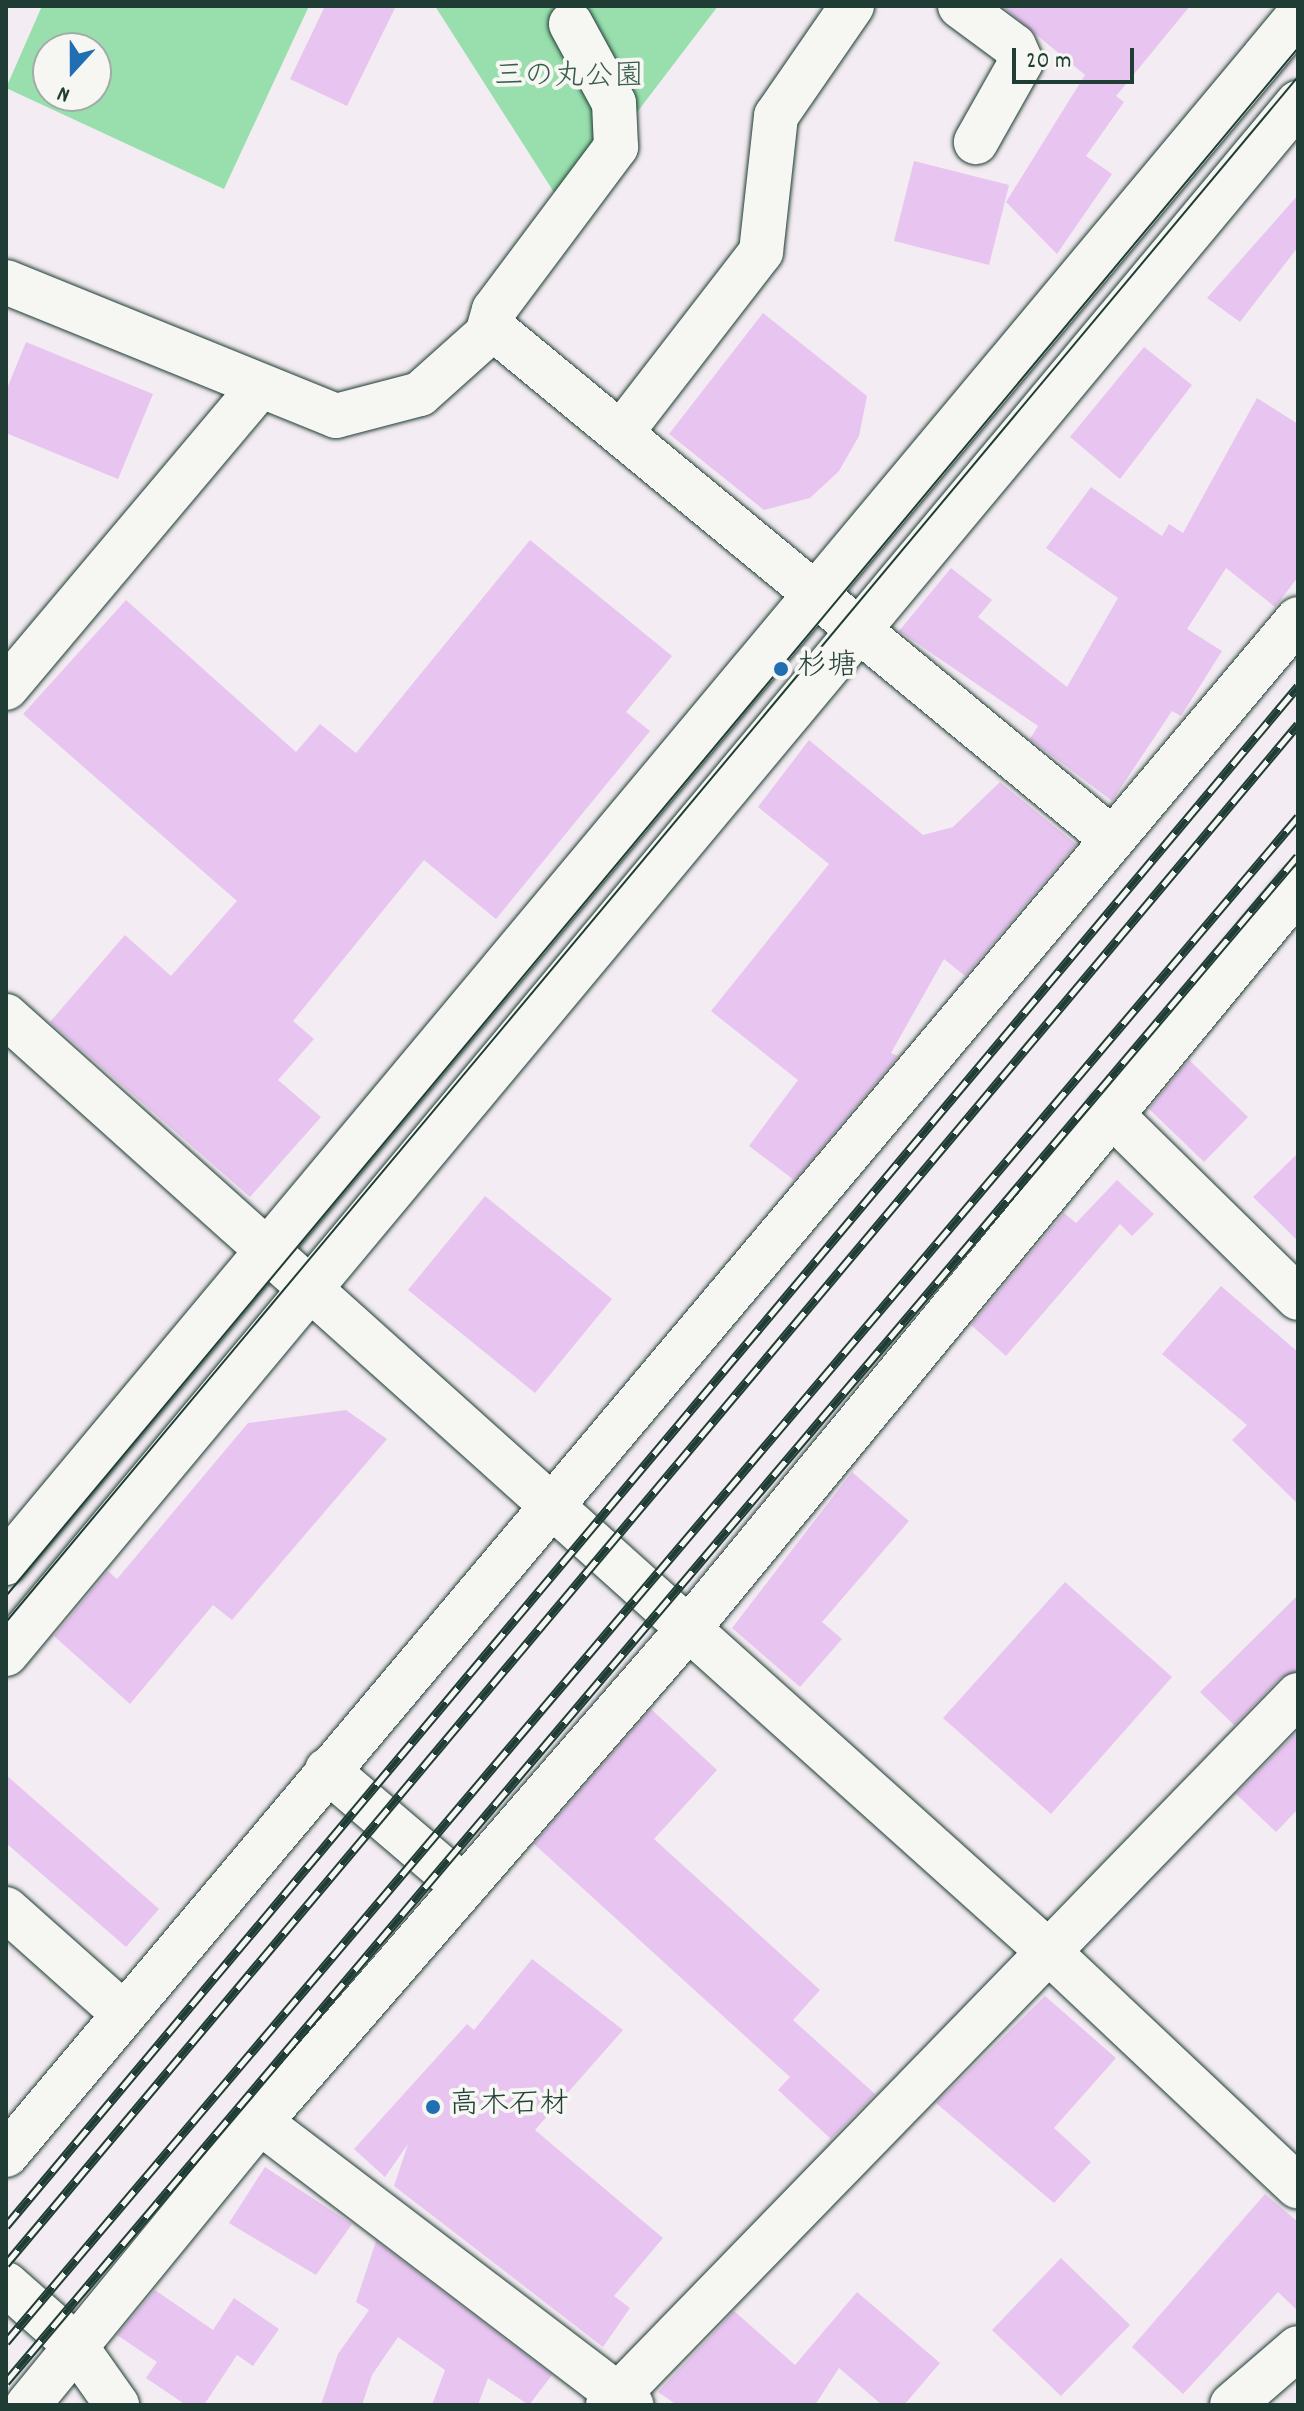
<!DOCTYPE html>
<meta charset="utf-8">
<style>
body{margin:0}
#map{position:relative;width:1304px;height:2411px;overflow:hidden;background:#f3ecf2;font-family:Dekko,"Klee One",sans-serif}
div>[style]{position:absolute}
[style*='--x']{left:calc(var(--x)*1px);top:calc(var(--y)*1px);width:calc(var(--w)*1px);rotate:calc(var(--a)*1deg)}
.green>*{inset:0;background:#98dfad}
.building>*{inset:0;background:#e8c5f0}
.roads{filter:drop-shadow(0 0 2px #1f3d34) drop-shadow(0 0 2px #1f3d34)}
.minor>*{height:44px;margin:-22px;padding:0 22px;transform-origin:22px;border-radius:22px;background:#f6f6f2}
.tram>*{height:2px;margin:-1px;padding:0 1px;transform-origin:1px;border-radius:1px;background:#1f3d34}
.rail>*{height:9px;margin-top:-4.5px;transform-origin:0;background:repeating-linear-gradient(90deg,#f6f6f2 0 18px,#1f3d34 0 36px);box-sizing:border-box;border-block:2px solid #1f3d34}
.dots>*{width:22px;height:22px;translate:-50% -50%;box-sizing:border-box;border:4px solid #f6f6f2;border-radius:50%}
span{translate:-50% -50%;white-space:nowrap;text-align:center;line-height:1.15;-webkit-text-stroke:8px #f6f6f2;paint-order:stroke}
.park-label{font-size:30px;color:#375d4c}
.poi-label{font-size:30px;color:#1f3d34}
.left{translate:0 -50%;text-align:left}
.frame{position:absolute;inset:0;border:8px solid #1f3d34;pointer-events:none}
.north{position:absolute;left:32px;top:32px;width:80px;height:80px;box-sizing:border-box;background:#f6f6f2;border:2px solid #a0aca6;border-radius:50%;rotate:201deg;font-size:22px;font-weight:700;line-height:32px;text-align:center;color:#1f3d34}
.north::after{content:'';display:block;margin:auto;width:28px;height:36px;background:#1f6fb2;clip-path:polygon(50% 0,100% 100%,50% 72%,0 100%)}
.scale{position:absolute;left:1012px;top:48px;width:122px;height:36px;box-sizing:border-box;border:4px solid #1f3d34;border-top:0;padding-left:10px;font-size:24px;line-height:28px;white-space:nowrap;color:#1f3d34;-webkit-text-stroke:6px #f6f6f2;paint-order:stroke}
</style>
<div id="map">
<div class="green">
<div style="clip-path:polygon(evenodd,42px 6px,309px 6px,224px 189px,6px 88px,42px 6px,48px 48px,96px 48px,96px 96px,48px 96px,48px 48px)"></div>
<div style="clip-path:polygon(435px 6px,718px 6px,564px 208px)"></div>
</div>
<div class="building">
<div style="clip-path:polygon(325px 6px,396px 6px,347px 106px,290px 79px)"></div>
<div style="clip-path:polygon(1002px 6px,1190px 6px,1116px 96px,1124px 102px,1086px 156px,1112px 174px,1057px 254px,1006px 202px,1085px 75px)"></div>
<div style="clip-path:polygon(914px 161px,1009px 185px,989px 265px,894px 241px)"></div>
<div style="clip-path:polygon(1298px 195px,1298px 247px,1240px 322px,1207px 298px)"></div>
<div style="clip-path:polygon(763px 313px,867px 396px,859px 436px,839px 471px,810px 498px,764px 510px,669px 434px)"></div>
<div style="clip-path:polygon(26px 342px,153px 394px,118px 479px,6px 433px,6px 391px)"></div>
<div style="clip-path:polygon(1144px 347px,1192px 385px,1120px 479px,1070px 437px)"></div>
<div style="clip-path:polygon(1257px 398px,1298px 424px,1298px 577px,1275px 607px,1226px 568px,1187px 629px,1222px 651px,1181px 716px,1172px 711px,1112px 801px,1030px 739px,1038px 726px,899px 631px,951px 568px,992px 600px,978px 617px,1067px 687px,1118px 598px,1046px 548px,1091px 487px,1162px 536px,1169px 524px,1183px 533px)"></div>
<div style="clip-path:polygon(530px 540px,672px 656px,626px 712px,650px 731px,496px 919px,424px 860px,293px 1021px,314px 1039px,278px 1080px,321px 1117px,250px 1197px,50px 1022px,125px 935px,171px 976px,237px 901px,23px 714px,126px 600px,296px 752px,320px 724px,356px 753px)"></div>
<div style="clip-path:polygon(809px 740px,923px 835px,953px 827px,1000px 782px,1076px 844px,965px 976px,944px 959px,891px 1053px,898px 1056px,794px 1180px,749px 1146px,798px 1080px,711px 1011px,829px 864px,758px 807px)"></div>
<div style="clip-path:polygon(1189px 1060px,1248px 1117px,1204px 1162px,1149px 1109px)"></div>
<div style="clip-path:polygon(1298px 1153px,1298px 1241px,1253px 1197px)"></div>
<div style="clip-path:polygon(1117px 1180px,1154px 1214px,1132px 1236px,1120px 1224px,1006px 1356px,971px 1325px,1064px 1213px,1076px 1223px)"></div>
<div style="clip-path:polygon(485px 1196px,612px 1299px,535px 1393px,408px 1290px)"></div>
<div style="clip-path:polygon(1221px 1286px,1298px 1352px,1298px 1504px,1232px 1440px,1247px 1425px,1162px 1354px)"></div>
<div style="clip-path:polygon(346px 1410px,387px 1439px,232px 1620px,213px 1605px,130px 1704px,54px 1636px,108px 1571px,117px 1579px,248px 1423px)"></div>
<div style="clip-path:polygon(852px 1472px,909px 1521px,822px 1622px,842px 1639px,800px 1687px,732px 1628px)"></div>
<div style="clip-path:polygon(1065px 1582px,1172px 1677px,1051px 1814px,943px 1718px)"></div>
<div style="clip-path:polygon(1298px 1595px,1298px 1671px,1280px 1678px,1234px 1725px,1200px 1692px)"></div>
<div style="clip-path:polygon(651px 1709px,717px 1770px,654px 1839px,820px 1990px,793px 2020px,875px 2094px,831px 2139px,778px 2090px,790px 2077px,534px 1844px)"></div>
<div style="clip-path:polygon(1298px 1731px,1298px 1809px,1276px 1832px,1236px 1794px)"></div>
<div style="clip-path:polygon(6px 1775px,159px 1909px,126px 1947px,6px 1843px)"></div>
<div style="clip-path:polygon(532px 1959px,623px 2030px,535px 2130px,663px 2238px,614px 2296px,630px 2308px,603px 2347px,394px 2186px,408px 2144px,385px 2177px,354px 2149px,467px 2024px,474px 2030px)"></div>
<div style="clip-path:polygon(1045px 1996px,1116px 2058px,1054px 2128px,1091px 2162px,1054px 2203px,936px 2103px)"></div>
<div style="clip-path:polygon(265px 2167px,352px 2224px,316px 2275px,229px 2223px)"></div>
<div style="clip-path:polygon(1265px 2194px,1298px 2222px,1298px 2311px,1278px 2292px,1183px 2394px,1132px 2347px)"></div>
<div style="clip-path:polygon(376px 2241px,552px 2375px,529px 2405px,488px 2378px,478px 2405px,432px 2405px,445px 2370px,398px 2337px,372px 2375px,362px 2405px,321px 2405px,338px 2354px,369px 2310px,356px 2302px)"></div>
<div style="clip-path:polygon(1061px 2258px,1130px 2325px,1061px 2396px,992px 2330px)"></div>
<div style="clip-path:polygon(155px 2290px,213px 2330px,234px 2298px,279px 2329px,253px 2366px,237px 2355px,204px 2405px,186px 2405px,146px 2378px,157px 2362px,117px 2335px)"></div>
<div style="clip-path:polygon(857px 2292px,940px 2363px,904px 2405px,882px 2405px,839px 2368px,815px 2405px,677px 2405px,658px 2392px,734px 2311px,795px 2365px)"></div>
</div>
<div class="roads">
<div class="minor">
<div style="--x:960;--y:6;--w:67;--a:36.5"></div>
<div style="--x:1014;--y:46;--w:17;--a:66"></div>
<div style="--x:1021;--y:62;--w:92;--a:119.4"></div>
<div style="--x:6;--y:282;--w:356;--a:22.1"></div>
<div style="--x:336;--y:416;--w:87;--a:-14.7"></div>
<div style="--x:420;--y:394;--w:90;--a:-41.8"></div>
<div style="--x:487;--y:334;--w:13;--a:0"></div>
<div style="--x:500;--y:334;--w:792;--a:39.52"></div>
<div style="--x:487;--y:334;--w:25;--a:-74"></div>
<div style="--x:494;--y:310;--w:204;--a:-53.2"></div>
<div style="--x:616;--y:147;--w:44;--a:-92.6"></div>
<div style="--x:614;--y:103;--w:90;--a:-118.6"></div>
<div style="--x:621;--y:433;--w:229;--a:-52.3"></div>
<div style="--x:761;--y:252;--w:137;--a:-83.7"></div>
<div style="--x:776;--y:116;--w:134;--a:-55.4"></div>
<div style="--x:6;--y:688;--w:392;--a:-49.9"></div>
<div style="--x:6;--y:1016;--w:1401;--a:41.91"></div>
<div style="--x:1049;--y:1952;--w:342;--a:43.3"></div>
<div style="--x:1109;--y:1112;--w:265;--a:44.5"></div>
<div style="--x:6;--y:1563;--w:2016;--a:-50.13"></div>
<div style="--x:6;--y:1654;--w:2019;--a:-50.21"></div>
<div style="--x:327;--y:1770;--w:180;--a:40.5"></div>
<div style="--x:6;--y:1909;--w:158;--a:41.7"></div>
<div style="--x:260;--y:2122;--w:467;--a:37.3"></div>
<div style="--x:6;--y:2155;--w:2007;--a:-49.93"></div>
<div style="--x:6;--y:2284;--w:91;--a:41.4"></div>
<div style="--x:74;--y:2344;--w:75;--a:54.8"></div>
<div style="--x:28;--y:2405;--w:366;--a:-50.7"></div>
<div style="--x:260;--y:2122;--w:654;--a:-49.03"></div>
<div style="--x:689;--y:1628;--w:958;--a:-50.51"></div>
<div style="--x:608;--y:2405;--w:990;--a:-45.82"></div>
<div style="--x:1232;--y:2405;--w:87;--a:-40.8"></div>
</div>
</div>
<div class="tram">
<div style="--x:6;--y:1596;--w:2016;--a:-50.15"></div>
<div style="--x:6;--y:1622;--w:2014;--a:-50.1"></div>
</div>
<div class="rail">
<div style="--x:6;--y:2226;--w:2010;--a:-50"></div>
<div style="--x:6;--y:2264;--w:2010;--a:-50"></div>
<div style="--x:6;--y:2342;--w:1999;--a:-49.73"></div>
<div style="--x:6;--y:2382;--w:1999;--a:-49.75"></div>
</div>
<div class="dots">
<div style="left:781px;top:669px;background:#1f6fb2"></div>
<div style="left:433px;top:2107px;background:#1f6fb2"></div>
</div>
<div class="park-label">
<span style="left:569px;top:79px">三の丸公園</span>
</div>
<div class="poi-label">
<span class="left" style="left:797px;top:669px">杉塘</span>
<span class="left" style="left:449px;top:2107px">高木石材</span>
</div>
<div class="frame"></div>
<div class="north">N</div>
<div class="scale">20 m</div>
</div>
